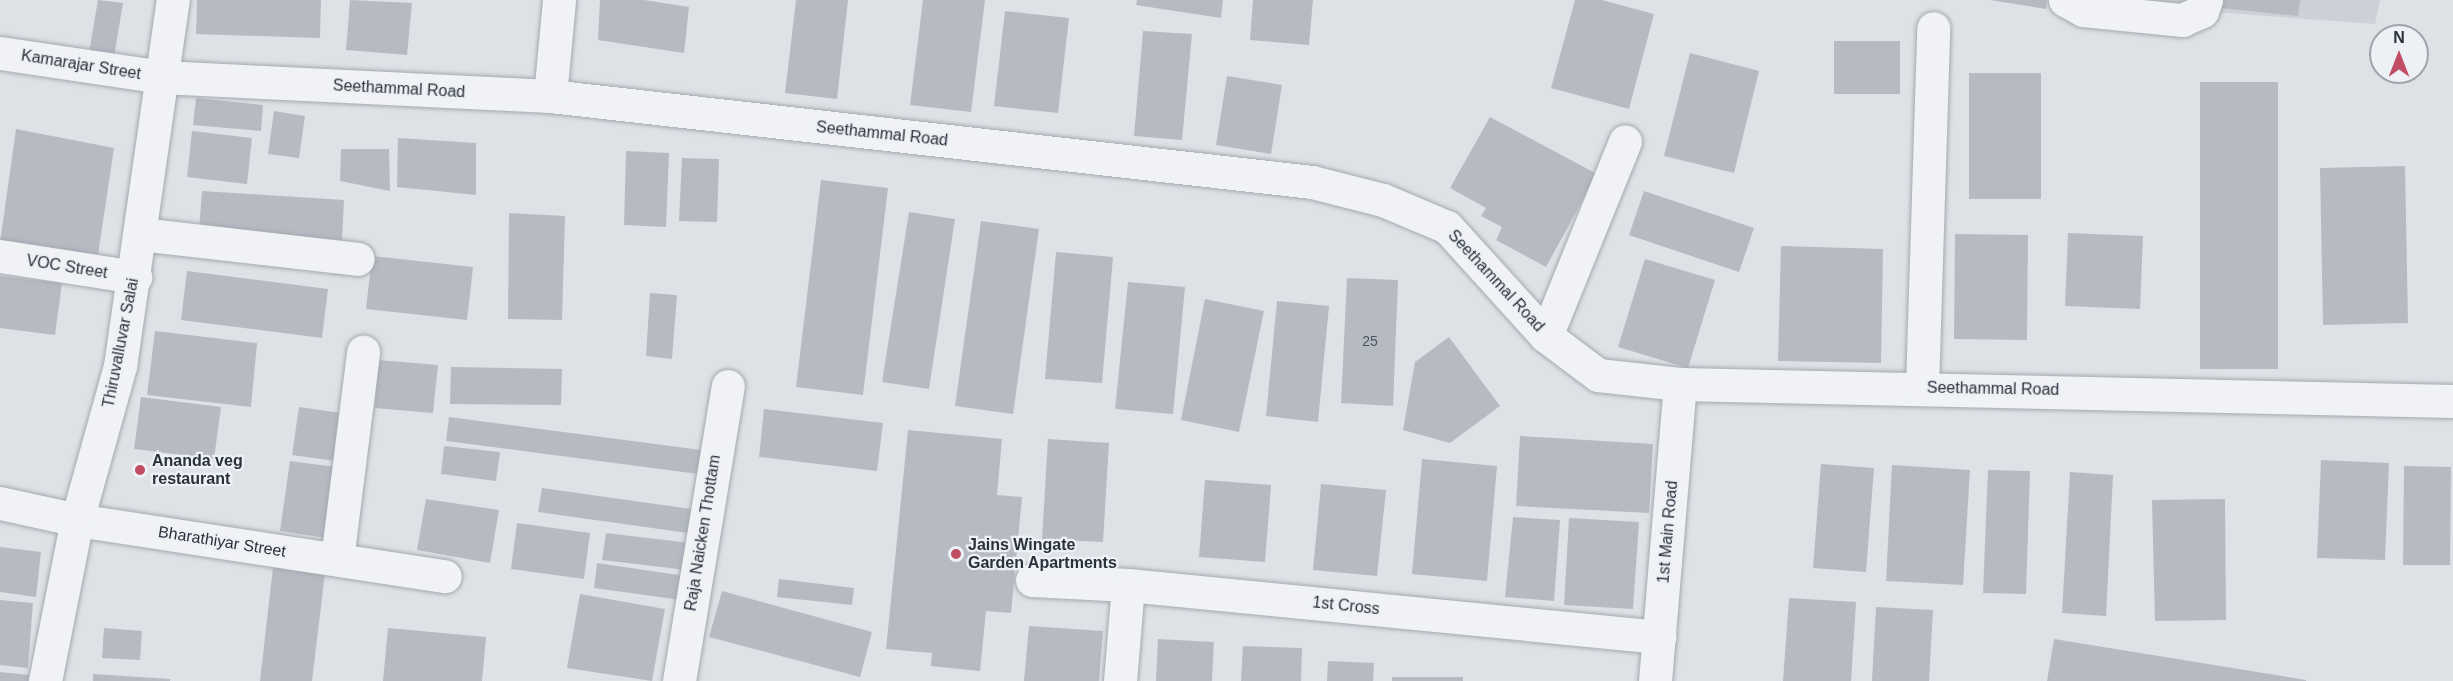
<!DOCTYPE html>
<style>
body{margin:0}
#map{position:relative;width:2453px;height:681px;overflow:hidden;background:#dee2e6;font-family:Helvetica,sans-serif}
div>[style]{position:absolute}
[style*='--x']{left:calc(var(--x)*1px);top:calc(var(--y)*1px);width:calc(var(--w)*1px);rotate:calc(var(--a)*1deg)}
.built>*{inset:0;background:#ccd1d8}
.building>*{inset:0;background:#b6bbc3}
.roads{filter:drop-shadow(0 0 2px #a4a9b0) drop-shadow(0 0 2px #a4a9b0)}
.minor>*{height:33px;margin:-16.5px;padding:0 16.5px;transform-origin:16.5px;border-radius:16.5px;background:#f0f2f5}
.dots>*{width:16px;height:16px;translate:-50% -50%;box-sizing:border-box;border:3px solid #edf0f4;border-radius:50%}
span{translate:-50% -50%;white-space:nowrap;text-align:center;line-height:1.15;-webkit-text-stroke:4.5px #edf0f4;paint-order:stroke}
.number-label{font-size:14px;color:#4c545e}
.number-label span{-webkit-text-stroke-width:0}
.street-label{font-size:16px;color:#29313c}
.poi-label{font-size:16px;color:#29313c;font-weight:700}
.left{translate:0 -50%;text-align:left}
.north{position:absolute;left:2369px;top:24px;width:60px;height:60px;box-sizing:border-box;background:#edf0f4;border:2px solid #9fa4aa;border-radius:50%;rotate:0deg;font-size:16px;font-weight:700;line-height:24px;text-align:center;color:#29313c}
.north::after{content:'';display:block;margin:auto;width:21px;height:27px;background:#c14d64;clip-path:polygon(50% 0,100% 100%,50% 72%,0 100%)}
</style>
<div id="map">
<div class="built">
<div style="clip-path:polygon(2051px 0,2380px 0,2375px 24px)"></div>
</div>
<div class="building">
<div style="clip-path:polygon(98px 0,123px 3px,113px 63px,88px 58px)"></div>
<div style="clip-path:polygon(197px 0,321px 0,320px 38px,196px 34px)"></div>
<div style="clip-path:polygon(350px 0,412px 3px,407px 55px,346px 50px)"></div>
<div style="clip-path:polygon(600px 0,644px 0,689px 7px,684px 53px,598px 40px)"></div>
<div style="clip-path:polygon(796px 0,848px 0,837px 99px,785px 93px)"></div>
<div style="clip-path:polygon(923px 0,985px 0,971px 112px,910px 105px)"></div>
<div style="clip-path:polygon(1137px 0,1223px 0,1221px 18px,1136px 5px)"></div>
<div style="clip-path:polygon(1253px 0,1313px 0,1309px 45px,1250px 40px)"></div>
<div style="clip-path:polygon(1575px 0,1602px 0,1654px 14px,1629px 109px,1551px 88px)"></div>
<div style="clip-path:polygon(1990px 0,2047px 0,2046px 9px)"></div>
<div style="clip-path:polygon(2222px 0,2300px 0,2298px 16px,2221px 8px)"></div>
<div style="clip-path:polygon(1005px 11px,1069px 18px,1058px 113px,994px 106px)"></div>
<div style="clip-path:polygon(1143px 31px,1192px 34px,1182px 140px,1134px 136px)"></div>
<div style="clip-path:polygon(1834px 41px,1900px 41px,1900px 94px,1834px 94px)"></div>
<div style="clip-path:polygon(1690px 53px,1759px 71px,1734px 173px,1664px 156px)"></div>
<div style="clip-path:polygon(1969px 73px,2041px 73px,2041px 199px,1969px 199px)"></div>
<div style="clip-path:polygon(1227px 76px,1282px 85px,1271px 154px,1216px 145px)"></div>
<div style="clip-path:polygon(2200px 82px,2278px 82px,2278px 369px,2200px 369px)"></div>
<div style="clip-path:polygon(196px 98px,263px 105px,261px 131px,193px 125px)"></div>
<div style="clip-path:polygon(274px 111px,305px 116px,299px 158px,268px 154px)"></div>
<div style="clip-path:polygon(1490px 117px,1597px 174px,1546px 267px,1496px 240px,1502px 227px,1481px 216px,1486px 208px,1450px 188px)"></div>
<div style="clip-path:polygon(16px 129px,114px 148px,97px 262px,0 243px)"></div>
<div style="clip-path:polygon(192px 131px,252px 138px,247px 184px,187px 177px)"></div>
<div style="clip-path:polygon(398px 138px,476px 143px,476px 195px,397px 187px)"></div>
<div style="clip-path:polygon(341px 149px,389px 149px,390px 191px,340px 181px)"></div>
<div style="clip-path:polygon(626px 151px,669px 153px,666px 227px,624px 225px)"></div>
<div style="clip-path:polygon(682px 158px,719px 159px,717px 222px,679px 221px)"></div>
<div style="clip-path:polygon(2405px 166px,2408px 323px,2323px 325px,2320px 168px)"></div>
<div style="clip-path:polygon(821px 180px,888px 188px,863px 395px,796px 387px)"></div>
<div style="clip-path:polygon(202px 191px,344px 200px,342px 240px,199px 230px)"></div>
<div style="clip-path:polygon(1644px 191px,1754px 228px,1739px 272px,1629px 235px)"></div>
<div style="clip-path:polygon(909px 212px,955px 219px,929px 389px,882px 382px)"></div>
<div style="clip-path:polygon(509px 213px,565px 216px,562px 320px,508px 319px)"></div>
<div style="clip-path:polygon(981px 221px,1039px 229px,1013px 414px,955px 406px)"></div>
<div style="clip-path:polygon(2068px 233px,2143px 236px,2140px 309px,2065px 306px)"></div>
<div style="clip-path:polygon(1955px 234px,2028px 235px,2027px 340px,1954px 339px)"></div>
<div style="clip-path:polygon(1781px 246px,1883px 249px,1881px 363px,1778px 361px)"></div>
<div style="clip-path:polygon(1056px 252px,1113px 257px,1102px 383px,1045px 379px)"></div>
<div style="clip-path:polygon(372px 256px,473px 267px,467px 320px,366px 309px)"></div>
<div style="clip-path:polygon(1645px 259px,1715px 280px,1688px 368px,1618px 347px)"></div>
<div style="clip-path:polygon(187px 271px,328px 289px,322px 338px,181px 320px)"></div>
<div style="clip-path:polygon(0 276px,62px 283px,55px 335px,0 328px)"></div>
<div style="clip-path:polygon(1347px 278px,1398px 280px,1393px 406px,1341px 403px)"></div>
<div style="clip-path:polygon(1128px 282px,1185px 287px,1173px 414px,1115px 409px)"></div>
<div style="clip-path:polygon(650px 293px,677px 295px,672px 359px,646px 356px)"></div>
<div style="clip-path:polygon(1205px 299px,1264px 311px,1239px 432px,1181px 420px)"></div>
<div style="clip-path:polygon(1277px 301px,1329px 306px,1318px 422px,1266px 416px)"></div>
<div style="clip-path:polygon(155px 331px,257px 343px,251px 407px,147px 395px)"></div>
<div style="clip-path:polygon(1449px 337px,1500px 406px,1450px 443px,1403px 430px,1415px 362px)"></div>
<div style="clip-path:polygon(378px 360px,438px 365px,433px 413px,375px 408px)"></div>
<div style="clip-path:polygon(451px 367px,562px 369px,561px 405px,450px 404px)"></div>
<div style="clip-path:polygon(141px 397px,221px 407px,214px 459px,134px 449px)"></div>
<div style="clip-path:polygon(299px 407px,348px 414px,342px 462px,292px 455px)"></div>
<div style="clip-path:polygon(764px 409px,883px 423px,877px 471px,759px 457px)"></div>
<div style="clip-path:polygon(449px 417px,709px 451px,706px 475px,446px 441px)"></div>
<div style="clip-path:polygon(908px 430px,1002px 439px,997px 495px,1022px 497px,1011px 613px,986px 611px,980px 671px,931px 666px,932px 653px,886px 649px)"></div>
<div style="clip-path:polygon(1520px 436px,1653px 444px,1649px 513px,1516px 506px)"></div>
<div style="clip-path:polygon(1048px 439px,1109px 443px,1103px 542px,1042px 539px)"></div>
<div style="clip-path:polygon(444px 446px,500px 452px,496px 481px,441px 474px)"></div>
<div style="clip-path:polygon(1422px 459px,1497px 466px,1487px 581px,1412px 574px)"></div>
<div style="clip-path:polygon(2321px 460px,2389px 463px,2385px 560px,2317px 558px)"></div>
<div style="clip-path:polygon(290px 461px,343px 468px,333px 539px,280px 531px)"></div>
<div style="clip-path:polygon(1821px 464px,1874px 468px,1866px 572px,1813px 568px)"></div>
<div style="clip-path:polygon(1892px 465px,1970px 470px,1963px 585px,1886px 581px)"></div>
<div style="clip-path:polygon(2404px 466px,2451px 467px,2450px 565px,2403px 565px)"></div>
<div style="clip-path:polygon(1988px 470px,2030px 471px,2026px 594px,1983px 593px)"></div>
<div style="clip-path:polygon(2070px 472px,2113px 475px,2106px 616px,2062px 613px)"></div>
<div style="clip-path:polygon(1205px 480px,1271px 485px,1265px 562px,1199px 557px)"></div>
<div style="clip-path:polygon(1321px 484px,1386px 490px,1377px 576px,1313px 570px)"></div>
<div style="clip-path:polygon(542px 488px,698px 510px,695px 534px,538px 512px)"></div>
<div style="clip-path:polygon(426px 499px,499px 510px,490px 563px,417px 550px)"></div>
<div style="clip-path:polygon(2225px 499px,2226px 620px,2155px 621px,2152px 500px)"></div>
<div style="clip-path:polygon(1513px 517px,1560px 520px,1554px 601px,1505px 597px)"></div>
<div style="clip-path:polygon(1569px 518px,1639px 522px,1633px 609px,1564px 605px)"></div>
<div style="clip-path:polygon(517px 523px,590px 533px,584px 579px,511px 569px)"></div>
<div style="clip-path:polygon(606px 533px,698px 544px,695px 571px,602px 560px)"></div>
<div style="clip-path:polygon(0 547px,41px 552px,36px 597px,0 592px)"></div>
<div style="clip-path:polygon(597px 563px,685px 576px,681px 600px,594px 588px)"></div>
<div style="clip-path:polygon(273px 567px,325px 573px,312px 681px,260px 681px)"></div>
<div style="clip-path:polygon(779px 579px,854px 588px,852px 605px,777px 597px)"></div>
<div style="clip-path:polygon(722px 591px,872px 632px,860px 677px,709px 637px)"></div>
<div style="clip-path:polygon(580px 594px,665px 609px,652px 681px,567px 668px)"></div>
<div style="clip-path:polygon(1789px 598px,1856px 602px,1851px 681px,1783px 681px)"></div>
<div style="clip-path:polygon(0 600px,33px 603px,28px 668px,0 665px)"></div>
<div style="clip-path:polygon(1876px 607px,1933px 610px,1929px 681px,1872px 681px)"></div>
<div style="clip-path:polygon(1029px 626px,1103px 631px,1099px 681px,1024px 681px)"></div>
<div style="clip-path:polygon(104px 628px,142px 631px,140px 660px,102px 658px)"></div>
<div style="clip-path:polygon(388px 628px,486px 637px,482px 681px,383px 681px)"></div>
<div style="clip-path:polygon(1158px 639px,1214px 642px,1212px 681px,1156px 681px)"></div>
<div style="clip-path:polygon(2054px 639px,2306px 680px,2306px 681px,2047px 681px)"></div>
<div style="clip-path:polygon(1243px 646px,1302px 648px,1301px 681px,1241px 681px)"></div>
<div style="clip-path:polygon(1328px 661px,1374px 663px,1373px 681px,1327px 681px)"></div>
<div style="clip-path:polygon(0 672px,29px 675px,28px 681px,0 681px)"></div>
<div style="clip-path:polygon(93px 674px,170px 679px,170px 681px,93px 681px)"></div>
<div style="clip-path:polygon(1392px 677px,1463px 677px,1463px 681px,1392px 681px)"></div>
</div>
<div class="roads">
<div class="minor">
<div style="--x:2065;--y:0;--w:21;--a:29"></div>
<div style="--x:2083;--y:10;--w:100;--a:5.8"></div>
<div style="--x:2182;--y:20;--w:22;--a:-24"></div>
<div style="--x:2202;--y:11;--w:12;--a:-70"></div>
<div style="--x:0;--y:53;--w:164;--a:8.4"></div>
<div style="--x:162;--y:77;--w:388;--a:2.8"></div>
<div style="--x:550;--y:96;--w:767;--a:6.44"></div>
<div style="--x:1312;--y:182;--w:73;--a:14.2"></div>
<div style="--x:1383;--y:200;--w:69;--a:22.9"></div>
<div style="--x:1447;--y:227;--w:147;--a:47.8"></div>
<div style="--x:1546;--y:336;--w:65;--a:36.9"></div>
<div style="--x:1598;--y:375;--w:82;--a:6.3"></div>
<div style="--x:1680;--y:384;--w:773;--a:1.26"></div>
<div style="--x:550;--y:96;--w:96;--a:-84.6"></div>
<div style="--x:140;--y:234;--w:219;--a:6.5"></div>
<div style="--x:0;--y:256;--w:137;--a:8.8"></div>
<div style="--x:1546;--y:336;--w:210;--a:-67.9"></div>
<div style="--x:1922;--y:387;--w:359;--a:-88.2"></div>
<div style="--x:0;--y:503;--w:79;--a:12.4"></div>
<div style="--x:77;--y:520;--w:372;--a:8.7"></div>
<div style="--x:337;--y:559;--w:209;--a:-82.8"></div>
<div style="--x:1032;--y:580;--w:96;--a:3"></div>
<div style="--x:1128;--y:585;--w:534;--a:5.59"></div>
<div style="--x:45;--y:681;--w:164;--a:-78.8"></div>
<div style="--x:77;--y:520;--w:160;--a:-74.4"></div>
<div style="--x:120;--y:366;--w:370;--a:-81.8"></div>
<div style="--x:679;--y:681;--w:299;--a:-80.6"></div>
<div style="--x:1120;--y:681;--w:96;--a:-85.2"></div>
<div style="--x:1655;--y:681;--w:298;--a:-85.2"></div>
</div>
</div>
<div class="dots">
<div style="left:140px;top:470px;background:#c14d64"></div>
<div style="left:956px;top:554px;background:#c14d64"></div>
</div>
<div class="number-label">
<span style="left:1370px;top:341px">25</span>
</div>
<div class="street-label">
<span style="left:81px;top:65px;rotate:9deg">Kamarajar Street</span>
<span style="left:399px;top:89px;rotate:3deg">Seethammal Road</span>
<span style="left:882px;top:134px;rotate:6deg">Seethammal Road</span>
<span style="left:67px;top:267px;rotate:9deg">VOC Street</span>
<span style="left:1496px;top:281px;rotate:47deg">Seethammal Road</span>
<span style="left:121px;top:343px;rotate:-79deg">Thiruvalluvar Salai</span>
<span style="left:1993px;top:389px;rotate:1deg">Seethammal Road</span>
<span style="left:1668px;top:532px;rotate:-85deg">1st Main Road</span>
<span style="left:703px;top:533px;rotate:-81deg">Raja Naicken Thottam</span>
<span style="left:222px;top:542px;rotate:9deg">Bharathiyar Street</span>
<span style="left:1346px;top:606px;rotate:6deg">1st Cross</span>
</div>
<div class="poi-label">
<span class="left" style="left:152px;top:470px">Ananda veg<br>restaurant</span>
<span class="left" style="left:968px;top:554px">Jains Wingate<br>Garden Apartments</span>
</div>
<div class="north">N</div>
</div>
